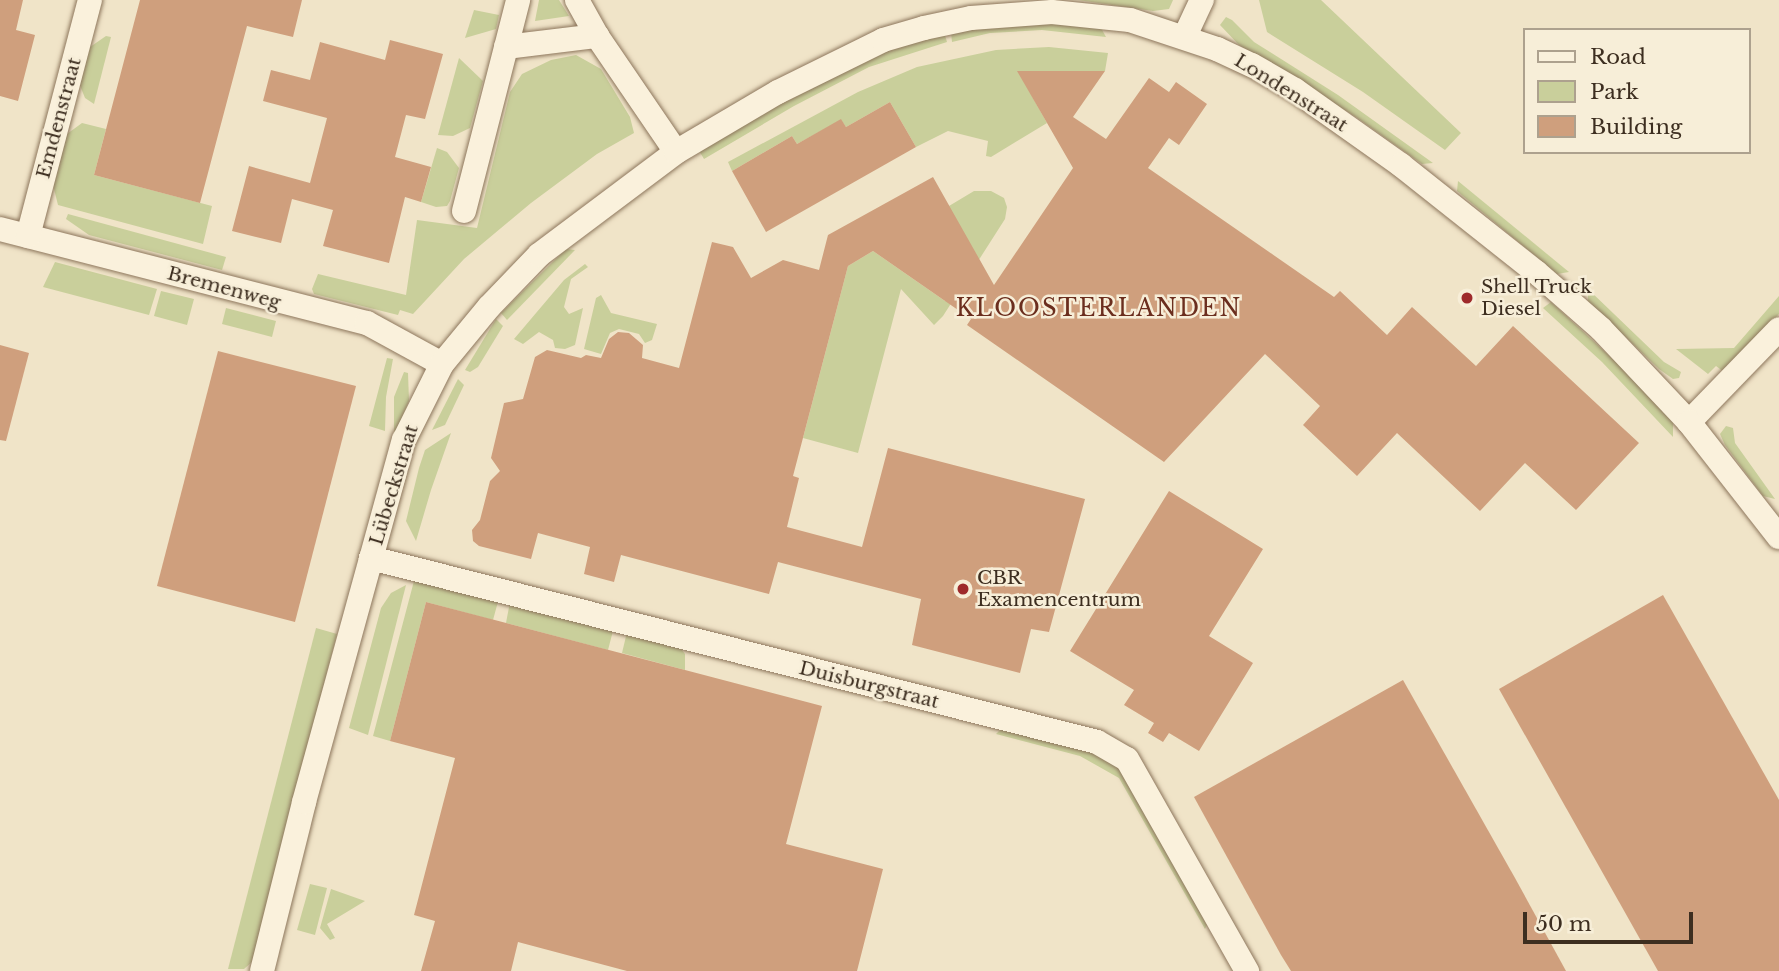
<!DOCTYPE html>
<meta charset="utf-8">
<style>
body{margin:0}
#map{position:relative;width:1779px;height:971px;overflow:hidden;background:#f0e4c8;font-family:"Libre Baskerville",serif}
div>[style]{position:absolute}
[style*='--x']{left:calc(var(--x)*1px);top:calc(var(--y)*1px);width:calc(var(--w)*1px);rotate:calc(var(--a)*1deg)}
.green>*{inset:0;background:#c9cf9b}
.building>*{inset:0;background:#cf9f7d}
.roads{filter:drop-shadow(0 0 2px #8d765c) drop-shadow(0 0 2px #8d765c)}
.minor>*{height:24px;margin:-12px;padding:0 12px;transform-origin:12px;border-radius:12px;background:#faf1dc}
.dots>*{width:19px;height:19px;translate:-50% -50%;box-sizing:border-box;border:4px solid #f7eed8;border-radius:50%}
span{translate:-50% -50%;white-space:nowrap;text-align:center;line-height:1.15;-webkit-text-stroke:5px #f7eed8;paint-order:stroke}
.street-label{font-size:19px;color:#3d2e20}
.poi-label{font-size:19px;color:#3d2e20}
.left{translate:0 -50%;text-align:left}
.quarter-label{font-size:23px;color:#6b2e1e;letter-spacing:2px}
.legend{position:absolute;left:1523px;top:28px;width:228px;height:126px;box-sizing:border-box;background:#f7eed8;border:2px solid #ada18e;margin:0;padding:9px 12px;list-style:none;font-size:21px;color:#3d2e20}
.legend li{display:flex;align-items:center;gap:14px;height:35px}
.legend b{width:35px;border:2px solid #ada18e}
.scale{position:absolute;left:1523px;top:912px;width:170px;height:32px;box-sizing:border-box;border:4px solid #3d2e20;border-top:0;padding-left:9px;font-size:21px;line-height:24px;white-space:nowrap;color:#3d2e20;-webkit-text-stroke:5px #f7eed8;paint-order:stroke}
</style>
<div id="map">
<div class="green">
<div style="clip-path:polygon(539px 0,559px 0,569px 16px,535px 21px)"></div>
<div style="clip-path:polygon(1078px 0,1173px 0,1169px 9px,1153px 11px)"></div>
<div style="clip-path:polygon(1259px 0,1321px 0,1461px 133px,1445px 150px,1363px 92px,1267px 32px)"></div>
<div style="clip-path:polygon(474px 10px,499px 15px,496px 29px,465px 38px)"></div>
<div style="clip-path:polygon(1226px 17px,1232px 20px,1254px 42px,1338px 95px,1433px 163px,1422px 164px,1356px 117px,1239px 45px,1220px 25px)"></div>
<div style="clip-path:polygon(1055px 22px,1101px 28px,1106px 37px,1042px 30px,990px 33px,952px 42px,951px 32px)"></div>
<div style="clip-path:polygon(944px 32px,947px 42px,869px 67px,794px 106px,704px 159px,698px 149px,731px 127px,870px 56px)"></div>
<div style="clip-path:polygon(106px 36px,111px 37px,94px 104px,85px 98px,79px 83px,90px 47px)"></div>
<div style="clip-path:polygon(1049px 47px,1108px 53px,1105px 71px,1018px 71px,1047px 123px,991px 157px,986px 156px,988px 141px,948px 131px,916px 147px,890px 102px,846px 127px,841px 120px,797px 144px,792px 136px,732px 171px,728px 162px,858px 92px,917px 67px,996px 50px)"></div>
<div style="clip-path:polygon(576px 55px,601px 69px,630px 117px,634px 133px,597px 154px,531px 203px,464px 259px,413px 314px,400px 310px,398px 315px,314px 294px,312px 289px,318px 274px,406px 295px,417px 220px,477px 228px,510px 92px,522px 74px,551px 60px)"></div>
<div style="clip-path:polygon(459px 58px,483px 81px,470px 128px,453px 136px,438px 135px)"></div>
<div style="clip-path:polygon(82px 123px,106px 129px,94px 175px,212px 206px,203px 244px,58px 205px,53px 185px,67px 134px)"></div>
<div style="clip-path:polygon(437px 148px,447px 152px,459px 168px,450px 201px,447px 206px,436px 207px,421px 202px)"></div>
<div style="clip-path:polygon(1458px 181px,1569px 272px,1557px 274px,1457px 191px)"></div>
<div style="clip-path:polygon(974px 191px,991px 191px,1004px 198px,1007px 207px,1005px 219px,943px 316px,934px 325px,901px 289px,858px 453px,803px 438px,848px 266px,873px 251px,945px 301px,949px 206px)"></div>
<div style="clip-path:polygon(68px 214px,226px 257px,222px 270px,89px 235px,66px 219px)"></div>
<div style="clip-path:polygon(566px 249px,575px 250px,507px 320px,501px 313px)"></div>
<div style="clip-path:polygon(55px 262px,157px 289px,149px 315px,43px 287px)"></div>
<div style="clip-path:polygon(585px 264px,588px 267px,571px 279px,564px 307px,569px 314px,583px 308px,575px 345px,565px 349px,555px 348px,553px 340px,539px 332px,523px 344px,514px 339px,564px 280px)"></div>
<div style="clip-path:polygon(1588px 289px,1664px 362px,1681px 372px,1679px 378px,1673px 379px,1659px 369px,1588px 301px)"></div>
<div style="clip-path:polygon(161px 291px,194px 299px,187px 325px,154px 316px)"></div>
<div style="clip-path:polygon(601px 295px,611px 313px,657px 324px,652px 340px,645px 343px,639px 334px,619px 329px,610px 333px,601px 354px,584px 349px,596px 298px)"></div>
<div style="clip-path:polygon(1779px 296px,1779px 314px,1724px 372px,1716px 366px,1708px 374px,1676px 349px,1734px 348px)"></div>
<div style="clip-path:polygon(1551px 302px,1616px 362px,1673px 422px,1673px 437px,1602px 362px,1543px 308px)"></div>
<div style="clip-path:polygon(226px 308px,276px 321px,272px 337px,222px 324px)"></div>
<div style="clip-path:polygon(496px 319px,503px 326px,478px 367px,470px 372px,465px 370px)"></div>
<div style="clip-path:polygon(387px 358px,393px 359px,386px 397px,385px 431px,369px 426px)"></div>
<div style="clip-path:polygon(404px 372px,408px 373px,409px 401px,394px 437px,394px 397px)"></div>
<div style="clip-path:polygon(458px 379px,464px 385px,445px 425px,432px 430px)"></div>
<div style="clip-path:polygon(1726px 426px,1733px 428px,1735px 443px,1775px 499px,1763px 496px,1725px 445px,1720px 434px)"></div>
<div style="clip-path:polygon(451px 433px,431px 490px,416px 541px,406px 521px,419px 468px,425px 450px)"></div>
<div style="clip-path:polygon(414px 581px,499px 598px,493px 620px,426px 602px,390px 741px,373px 736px)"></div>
<div style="clip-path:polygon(406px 585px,368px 735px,349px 728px,381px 608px,391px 593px)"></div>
<div style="clip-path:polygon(510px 602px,614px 627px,608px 650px,506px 623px)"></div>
<div style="clip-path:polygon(316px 628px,337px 634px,252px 962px,244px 969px,228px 969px)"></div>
<div style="clip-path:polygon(627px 632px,678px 645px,685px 654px,685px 670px,622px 653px)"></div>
<div style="clip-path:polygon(1001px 729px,1102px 756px,1121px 768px,1209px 921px,1205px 929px,1119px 778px,1080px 756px,996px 734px)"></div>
<div style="clip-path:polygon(310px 884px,327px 888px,315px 935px,297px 930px)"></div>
<div style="clip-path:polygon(331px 889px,365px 901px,327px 924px,335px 938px,330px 940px,320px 928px)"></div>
</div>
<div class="building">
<div style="clip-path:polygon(0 0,23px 0,16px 30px,35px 35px,18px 101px,0 96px)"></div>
<div style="clip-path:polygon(140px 0,302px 0,293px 37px,247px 26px,200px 203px,94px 175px)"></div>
<div style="clip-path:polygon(390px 40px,443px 54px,425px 119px,406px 115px,395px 157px,431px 167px,421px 202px,405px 197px,389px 263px,323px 246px,333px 210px,292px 199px,281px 243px,232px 231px,249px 166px,310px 183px,327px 118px,263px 101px,271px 70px,310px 80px,320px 42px,385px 60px)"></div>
<div style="clip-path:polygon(1017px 71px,1105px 71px,1073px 117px,1106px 139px,1149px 78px,1169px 92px,1176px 82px,1207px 104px,1179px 145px,1169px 138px,1148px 168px,1334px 297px,1340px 291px,1387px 335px,1412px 307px,1476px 366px,1513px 326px,1639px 443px,1576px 510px,1525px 463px,1480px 511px,1397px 433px,1357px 476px,1303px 425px,1320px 406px,1265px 354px,1164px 462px,967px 325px,971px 319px,873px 251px,848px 266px,793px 476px,799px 478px,787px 527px,862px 547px,888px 448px,1085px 499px,1049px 632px,1031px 629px,1020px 673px,912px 645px,921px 599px,778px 562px,769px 594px,621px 555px,614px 582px,584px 574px,590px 547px,538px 533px,531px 559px,479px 546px,473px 541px,472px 530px,480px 520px,490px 481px,500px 471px,491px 458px,504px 403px,523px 399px,535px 357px,547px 350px,581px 358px,586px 355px,601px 358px,609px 339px,618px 332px,629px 333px,643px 345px,642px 358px,679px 368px,712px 242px,733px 247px,751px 278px,783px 260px,819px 270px,828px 235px,933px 177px,994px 285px,1073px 168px)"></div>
<div style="clip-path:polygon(890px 102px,916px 147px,766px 232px,732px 171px,792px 136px,797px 144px,841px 119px,846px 127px)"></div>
<div style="clip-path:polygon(0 345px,29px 353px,6px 441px,0 440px)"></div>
<div style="clip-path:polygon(218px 351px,356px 386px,295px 622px,157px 586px)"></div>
<div style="clip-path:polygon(1169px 491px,1263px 549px,1209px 636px,1253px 663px,1199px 751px,1169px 733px,1163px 742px,1148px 733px,1154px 723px,1124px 705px,1134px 690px,1070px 651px)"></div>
<div style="clip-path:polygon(1663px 595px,1779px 800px,1779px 971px,1658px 971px,1499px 689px)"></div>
<div style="clip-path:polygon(426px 602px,822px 706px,786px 844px,883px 869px,857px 971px,627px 971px,518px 942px,511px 971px,421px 971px,435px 921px,414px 915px,455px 758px,390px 741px)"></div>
<div style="clip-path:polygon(1403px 680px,1515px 878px,1566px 971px,1291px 971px,1281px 955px,1194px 797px)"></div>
</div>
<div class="roads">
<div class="minor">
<div style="--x:577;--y:0;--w:41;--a:60.9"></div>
<div style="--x:597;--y:36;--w:140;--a:55.7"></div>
<div style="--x:1185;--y:36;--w:40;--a:-65"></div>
<div style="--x:506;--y:47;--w:92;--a:-6.9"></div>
<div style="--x:464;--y:211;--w:218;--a:-75.6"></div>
<div style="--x:0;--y:229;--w:379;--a:14.4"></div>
<div style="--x:367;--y:323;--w:85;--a:28.7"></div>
<div style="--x:28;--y:236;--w:244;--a:-75.3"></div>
<div style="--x:1689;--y:422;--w:129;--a:-45.9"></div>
<div style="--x:371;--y:558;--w:749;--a:14.22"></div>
<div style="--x:1097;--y:742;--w:34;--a:30"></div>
<div style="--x:1127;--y:759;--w:244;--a:60.5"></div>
<div style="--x:262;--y:971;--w:174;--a:-76"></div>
<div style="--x:304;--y:802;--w:376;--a:-74.6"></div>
<div style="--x:404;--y:440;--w:85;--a:-63.4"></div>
<div style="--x:442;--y:364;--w:74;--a:-50.5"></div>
<div style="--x:489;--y:307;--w:72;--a:-46.1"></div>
<div style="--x:539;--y:255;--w:171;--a:-36.9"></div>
<div style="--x:676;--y:152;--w:118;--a:-30.5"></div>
<div style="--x:778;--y:92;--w:117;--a:-26.3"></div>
<div style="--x:883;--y:40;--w:43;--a:-16.3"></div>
<div style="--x:924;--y:28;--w:48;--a:-12"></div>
<div style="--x:971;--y:18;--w:81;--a:-4.2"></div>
<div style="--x:1052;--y:12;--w:78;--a:5.9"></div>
<div style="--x:1130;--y:20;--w:92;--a:18.4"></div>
<div style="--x:1217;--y:49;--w:38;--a:25"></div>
<div style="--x:1252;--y:65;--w:50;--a:30.2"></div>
<div style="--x:1295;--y:90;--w:130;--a:35.3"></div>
<div style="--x:1401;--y:165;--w:172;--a:38.4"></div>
<div style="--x:1536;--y:272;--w:86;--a:41.2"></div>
<div style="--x:1601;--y:329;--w:128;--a:46.6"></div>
<div style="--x:1689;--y:422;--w:146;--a:52"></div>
</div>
</div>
<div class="dots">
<div style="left:1467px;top:298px;background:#9e2a2b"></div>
<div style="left:963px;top:589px;background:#9e2a2b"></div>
</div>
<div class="street-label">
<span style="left:1291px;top:93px;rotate:32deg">Londenstraat</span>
<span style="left:59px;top:118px;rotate:-75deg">Emdenstraat</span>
<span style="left:224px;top:288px;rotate:15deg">Bremenweg</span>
<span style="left:394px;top:485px;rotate:-73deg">Lübeckstraat</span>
<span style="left:869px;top:685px;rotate:14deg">Duisburgstraat</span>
</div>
<div class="poi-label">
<span class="left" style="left:1481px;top:298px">Shell Truck<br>Diesel</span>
<span class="left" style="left:977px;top:589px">CBR<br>Examencentrum</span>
</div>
<div class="quarter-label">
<span style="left:1099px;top:308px">KLOOSTERLANDEN</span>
</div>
<ul class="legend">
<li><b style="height:9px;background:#faf1dc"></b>Road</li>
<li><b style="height:19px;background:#c9cf9b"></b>Park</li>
<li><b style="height:19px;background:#cf9f7d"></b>Building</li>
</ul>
<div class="scale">50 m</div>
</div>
